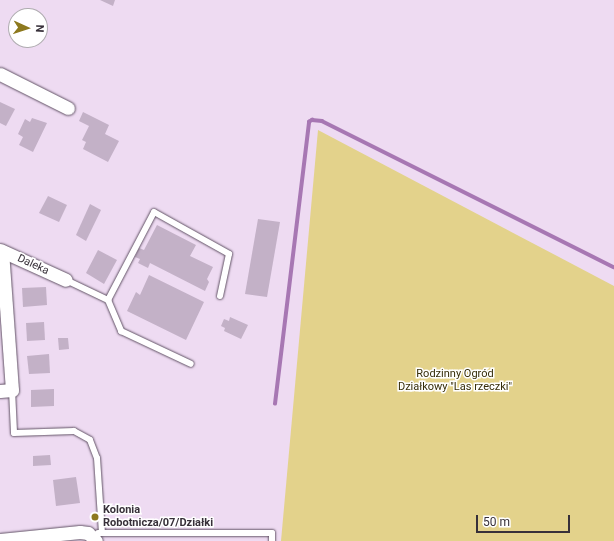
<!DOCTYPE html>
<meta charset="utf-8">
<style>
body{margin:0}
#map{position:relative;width:614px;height:541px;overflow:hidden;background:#eedbf2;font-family:Roboto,sans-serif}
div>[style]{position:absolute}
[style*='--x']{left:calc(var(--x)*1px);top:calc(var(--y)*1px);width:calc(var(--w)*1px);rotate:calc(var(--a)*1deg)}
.green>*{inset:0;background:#e3d28b}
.stream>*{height:3.5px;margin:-1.75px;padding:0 1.75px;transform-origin:1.75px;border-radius:1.75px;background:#a777b3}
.building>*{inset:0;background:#c3b1c7}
.roads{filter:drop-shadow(0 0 1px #625366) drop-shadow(0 0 1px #625366)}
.lane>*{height:6px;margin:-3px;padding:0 3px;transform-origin:3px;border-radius:3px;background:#fff}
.street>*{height:13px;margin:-6.5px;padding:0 6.5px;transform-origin:6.5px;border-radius:6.5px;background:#fff}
.dots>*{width:11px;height:11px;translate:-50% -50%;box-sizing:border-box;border:2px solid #fff;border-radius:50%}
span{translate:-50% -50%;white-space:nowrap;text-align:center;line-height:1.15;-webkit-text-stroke:3px #fff;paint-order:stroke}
.street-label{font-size:11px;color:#373039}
.park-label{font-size:11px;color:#362d09}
.poi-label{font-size:11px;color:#373039;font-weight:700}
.left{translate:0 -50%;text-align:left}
.north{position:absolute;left:8px;top:8px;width:40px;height:40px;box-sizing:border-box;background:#fff;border:1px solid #afacb0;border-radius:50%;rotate:93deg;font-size:11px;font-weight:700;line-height:16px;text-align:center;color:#373039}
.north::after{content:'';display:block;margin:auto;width:14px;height:18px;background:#8d791e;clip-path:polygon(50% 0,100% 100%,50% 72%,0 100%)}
.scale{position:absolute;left:476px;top:515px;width:94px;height:18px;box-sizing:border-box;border:2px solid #373039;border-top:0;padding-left:5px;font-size:12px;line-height:14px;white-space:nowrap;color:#373039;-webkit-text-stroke:3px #fff;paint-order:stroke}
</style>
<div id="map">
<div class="green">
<div style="clip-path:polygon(318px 130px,614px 286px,614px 541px,281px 541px)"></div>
</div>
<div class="stream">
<div style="--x:275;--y:404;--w:284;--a:-83.1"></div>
<div style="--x:309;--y:122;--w:4;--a:-34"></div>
<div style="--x:312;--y:120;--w:10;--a:6"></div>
<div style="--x:322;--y:121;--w:326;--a:26.6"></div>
</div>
<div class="building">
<div style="clip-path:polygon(100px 0,115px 0,113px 6px)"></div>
<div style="clip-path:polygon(0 102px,15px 109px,6px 126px,0 123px)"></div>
<div style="clip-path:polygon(83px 112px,109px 125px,105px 134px,119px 141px,108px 162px,83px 149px,86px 142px,82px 140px,89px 126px,79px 121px)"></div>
<div style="clip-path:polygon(32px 118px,47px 123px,33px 152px,19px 145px,23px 137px,18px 134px,25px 119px,30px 122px)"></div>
<div style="clip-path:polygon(48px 196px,67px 205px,59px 222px,39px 213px)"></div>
<div style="clip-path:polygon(90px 204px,101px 210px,86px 241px,76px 235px)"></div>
<div style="clip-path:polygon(258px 219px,280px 222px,267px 297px,245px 294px)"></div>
<div style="clip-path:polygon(157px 225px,196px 245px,190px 256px,213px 267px,207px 279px,209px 282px,205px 291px,150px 263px,148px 268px,138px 263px,140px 259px,135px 257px,139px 248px,144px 250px)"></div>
<div style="clip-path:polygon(98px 250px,117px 260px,104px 284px,86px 273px)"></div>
<div style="clip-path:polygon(149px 275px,204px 302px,186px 340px,127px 311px,136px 292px,140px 295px)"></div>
<div style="clip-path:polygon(46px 287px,47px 305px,23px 307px,22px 288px)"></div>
<div style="clip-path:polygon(230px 317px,248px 325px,241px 339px,224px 331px,225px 328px,221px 326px,224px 319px,229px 321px)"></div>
<div style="clip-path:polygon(44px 322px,45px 340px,27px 341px,26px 323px)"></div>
<div style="clip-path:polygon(58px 338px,68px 338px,69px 349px,59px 350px)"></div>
<div style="clip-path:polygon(49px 354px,50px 373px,29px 374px,27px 356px)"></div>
<div style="clip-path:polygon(54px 389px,54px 406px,31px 407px,31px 390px)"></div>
<div style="clip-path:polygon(50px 455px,51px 465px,33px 466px,33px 456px)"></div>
<div style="clip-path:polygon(76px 477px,80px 503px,56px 506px,53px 480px)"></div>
</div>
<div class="roads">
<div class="lane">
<div style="--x:66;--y:280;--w:47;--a:25.5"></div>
<div style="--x:108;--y:300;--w:34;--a:67"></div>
<div style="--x:121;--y:331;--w:77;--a:25.2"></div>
<div style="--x:108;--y:300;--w:99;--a:-62.4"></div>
<div style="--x:154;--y:212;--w:86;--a:29.2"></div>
<div style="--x:229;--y:254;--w:43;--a:102.1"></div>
<div style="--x:12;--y:390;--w:43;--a:87.3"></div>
<div style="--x:14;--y:433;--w:60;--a:-1.9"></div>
<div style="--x:74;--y:431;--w:18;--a:29"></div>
<div style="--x:90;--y:440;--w:19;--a:69"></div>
<div style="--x:97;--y:458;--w:75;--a:86.2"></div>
<div style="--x:98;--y:533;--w:174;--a:0"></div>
<div style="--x:272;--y:533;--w:8;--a:90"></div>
</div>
<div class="street">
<div style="--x:0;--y:74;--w:76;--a:26.6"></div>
<div style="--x:0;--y:250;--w:72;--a:24.4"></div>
<div style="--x:0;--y:391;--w:12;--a:-5"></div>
<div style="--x:12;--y:390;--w:139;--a:-94.1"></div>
<div style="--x:0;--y:540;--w:80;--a:-5.7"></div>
<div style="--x:80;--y:532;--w:8;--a:7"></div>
<div style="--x:88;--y:533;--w:11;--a:45"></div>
</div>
</div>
<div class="dots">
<div style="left:95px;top:517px;background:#8d791e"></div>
</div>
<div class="street-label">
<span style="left:33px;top:265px;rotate:25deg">Daleka</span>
</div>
<div class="park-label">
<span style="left:455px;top:381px">Rodzinny Ogród<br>Działkowy "Las rzeczki"</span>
</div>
<div class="poi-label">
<span class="left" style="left:103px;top:517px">Kolonia<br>Robotnicza/07/Działki</span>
</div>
<div class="north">N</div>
<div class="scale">50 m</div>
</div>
